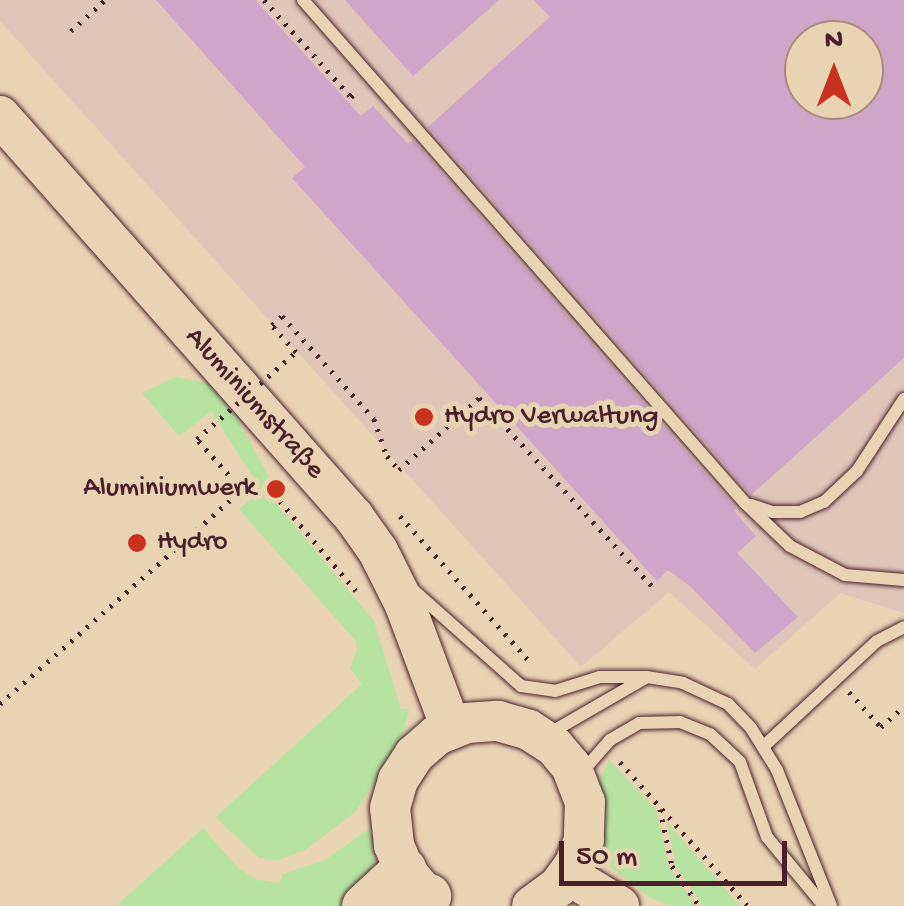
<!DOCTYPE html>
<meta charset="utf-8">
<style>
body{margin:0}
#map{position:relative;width:904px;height:906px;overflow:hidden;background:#e8d3b2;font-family:"Gochi Hand",sans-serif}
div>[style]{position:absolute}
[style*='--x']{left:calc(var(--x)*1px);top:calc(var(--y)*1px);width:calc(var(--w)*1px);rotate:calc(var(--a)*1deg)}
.built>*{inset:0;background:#e0c5b9}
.green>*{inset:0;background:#b6e3a1}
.building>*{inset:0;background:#cfa5c9}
.path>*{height:5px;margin-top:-2.5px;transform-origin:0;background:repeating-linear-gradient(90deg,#4a1f2b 0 2.5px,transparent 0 10.5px)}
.roads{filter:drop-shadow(0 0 2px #4a1f2b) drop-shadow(0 0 2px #4a1f2b)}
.lane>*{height:12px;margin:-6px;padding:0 6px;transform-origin:6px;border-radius:6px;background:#e8d3b2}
.primary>*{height:40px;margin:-20px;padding:0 20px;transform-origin:20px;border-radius:20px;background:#e8d3b2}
.highway>*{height:45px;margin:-22.5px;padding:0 22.5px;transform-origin:22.5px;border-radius:22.5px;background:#e8d3b2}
.path-bridge>*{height:5px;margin-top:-2.5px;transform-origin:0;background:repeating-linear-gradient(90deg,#4a1f2b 0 2.5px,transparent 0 10.5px)}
.dots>*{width:28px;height:28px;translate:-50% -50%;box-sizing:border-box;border:5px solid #e8d3b2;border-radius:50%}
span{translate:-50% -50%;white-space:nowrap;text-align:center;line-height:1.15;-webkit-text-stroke:10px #e8d3b2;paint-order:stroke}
.street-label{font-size:28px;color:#4a1f2b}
.poi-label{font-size:28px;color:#4a1f2b}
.left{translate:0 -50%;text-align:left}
.right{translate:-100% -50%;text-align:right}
.north{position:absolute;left:784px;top:20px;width:100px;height:100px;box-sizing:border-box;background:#e8d3b2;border:2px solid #a98b7c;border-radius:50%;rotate:0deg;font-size:28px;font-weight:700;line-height:40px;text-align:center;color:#4a1f2b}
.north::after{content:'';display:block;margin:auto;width:35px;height:45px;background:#c8321e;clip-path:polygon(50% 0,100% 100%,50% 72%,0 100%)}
.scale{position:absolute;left:559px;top:841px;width:228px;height:45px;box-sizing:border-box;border:5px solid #4a1f2b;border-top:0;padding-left:12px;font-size:30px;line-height:35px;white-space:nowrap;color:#4a1f2b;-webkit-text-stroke:8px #e8d3b2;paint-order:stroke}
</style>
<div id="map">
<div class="built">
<div style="clip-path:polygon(evenodd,0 0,904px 0,904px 613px,840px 593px,755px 669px,669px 592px,581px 667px,0 21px,0 0,804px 40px,864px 40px,864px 100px,804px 100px,804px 40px)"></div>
</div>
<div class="green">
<div style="clip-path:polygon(175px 377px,207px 383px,229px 403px,275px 488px,268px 494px,374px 621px,401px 709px,409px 709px,401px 744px,355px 812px,305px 850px,278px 860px,259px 858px,216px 817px,362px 684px,350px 668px,357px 651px,356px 641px,239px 509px,256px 495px,257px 483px,211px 411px,179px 436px,142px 393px)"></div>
<div style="clip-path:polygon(609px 760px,656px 809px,669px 866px,696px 906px,672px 906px,651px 898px,610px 867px,600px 844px,599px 780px)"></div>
<div style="clip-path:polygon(666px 821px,740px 906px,703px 906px,676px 866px)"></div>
<div style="clip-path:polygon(203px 828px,238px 868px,258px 880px,280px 883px,283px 874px,325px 860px,370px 828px,375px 862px,368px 885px,353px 906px,116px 906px)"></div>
</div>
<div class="building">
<div style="clip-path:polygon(156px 0,255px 0,361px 116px,373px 106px,408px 144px,413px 140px,736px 508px,734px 511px,756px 536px,737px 553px,798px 617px,755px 653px,691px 587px,668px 570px,657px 581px,292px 178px,305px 167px)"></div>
<div style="clip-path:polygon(345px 0,499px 0,413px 76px)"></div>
<div style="clip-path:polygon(evenodd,534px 0,904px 0,904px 358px,751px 495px,428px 127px,550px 17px,534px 0,804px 40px,864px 40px,864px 100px,804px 100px,804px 40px)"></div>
</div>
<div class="path">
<div style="--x:264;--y:0;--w:130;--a:48.1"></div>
<div style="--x:351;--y:97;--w:7;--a:-45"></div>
<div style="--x:71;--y:31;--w:46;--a:-42.4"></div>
<div style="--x:296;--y:352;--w:36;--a:-132"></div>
<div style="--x:272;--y:325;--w:13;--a:-42"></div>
<div style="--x:282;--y:316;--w:138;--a:48.2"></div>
<div style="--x:374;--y:419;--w:39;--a:71"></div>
<div style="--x:387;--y:456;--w:18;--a:49"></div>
<div style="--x:399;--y:470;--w:108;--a:-42"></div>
<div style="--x:479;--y:398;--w:255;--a:47.4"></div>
<div style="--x:273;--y:493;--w:128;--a:49.7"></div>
<div style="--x:400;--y:516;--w:194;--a:48.3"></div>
<div style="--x:849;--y:692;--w:47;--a:47.6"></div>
<div style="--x:881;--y:727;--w:31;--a:-42"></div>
<div style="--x:0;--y:704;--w:323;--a:-41.5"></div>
<div style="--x:242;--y:490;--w:68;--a:-131.4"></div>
<div style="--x:620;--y:762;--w:193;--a:48.4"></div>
<div style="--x:660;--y:809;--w:58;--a:78.1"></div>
<div style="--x:672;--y:866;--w:48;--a:56"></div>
</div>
<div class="roads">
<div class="lane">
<div style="--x:303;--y:0;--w:670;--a:48.69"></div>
<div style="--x:745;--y:503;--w:62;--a:43.7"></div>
<div style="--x:790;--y:546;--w:62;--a:27.8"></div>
<div style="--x:845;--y:575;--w:59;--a:4.8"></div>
<div style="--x:751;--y:505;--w:23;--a:18"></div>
<div style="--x:773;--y:512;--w:27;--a:0"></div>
<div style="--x:800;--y:512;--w:26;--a:-23"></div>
<div style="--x:824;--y:502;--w:45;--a:-43.2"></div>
<div style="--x:857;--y:471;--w:86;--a:-56.9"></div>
<div style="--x:411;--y:588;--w:147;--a:41.7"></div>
<div style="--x:521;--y:686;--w:34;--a:8"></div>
<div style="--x:555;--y:691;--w:47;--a:-17.3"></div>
<div style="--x:600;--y:677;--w:45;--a:0"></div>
<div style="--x:550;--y:733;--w:112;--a:-30"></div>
<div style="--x:647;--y:677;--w:36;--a:9"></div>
<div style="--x:683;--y:683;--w:50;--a:25"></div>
<div style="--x:728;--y:704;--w:33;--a:46"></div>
<div style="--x:751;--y:728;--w:49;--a:58.2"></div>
<div style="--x:777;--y:770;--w:146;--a:68.3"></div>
<div style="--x:764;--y:746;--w:154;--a:-42.9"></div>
<div style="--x:877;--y:641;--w:30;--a:-27"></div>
<div style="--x:582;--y:772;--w:43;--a:-48.8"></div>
<div style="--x:610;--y:740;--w:34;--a:-30"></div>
<div style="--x:639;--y:723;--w:41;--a:-1.4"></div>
<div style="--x:680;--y:722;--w:32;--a:22"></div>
<div style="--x:710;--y:734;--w:41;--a:43"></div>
<div style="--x:740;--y:762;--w:80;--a:70.2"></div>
<div style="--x:767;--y:837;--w:89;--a:50.4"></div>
</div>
<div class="primary">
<div style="--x:0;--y:116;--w:535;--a:48.56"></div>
<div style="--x:354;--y:517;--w:42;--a:54.8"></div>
<div style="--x:378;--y:551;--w:60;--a:63.4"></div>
<div style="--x:405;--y:605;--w:131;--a:69.5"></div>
<div style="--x:568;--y:875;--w:60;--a:31.3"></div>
<div style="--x:424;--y:893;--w:31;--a:-130"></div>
<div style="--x:404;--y:869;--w:26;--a:-113"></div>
<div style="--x:394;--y:845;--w:37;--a:-96"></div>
<div style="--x:390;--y:808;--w:29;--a:-74"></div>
<div style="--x:398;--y:780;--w:30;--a:-57"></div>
<div style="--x:414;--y:755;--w:30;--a:-41"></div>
<div style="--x:437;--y:735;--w:31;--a:-22"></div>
<div style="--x:466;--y:723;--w:32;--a:-4"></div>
<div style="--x:498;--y:721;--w:32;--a:16"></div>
<div style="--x:529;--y:730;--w:30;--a:33"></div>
<div style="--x:554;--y:746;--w:26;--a:50"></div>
<div style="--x:571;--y:766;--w:39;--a:69"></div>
<div style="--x:585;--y:802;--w:38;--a:92"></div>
<div style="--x:584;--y:840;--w:26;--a:111"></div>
<div style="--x:575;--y:864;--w:29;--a:126"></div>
<div style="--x:558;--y:887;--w:32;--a:144"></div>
</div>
<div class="highway">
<div style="--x:364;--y:906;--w:54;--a:-42.8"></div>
<div style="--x:416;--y:906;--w:16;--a:-40"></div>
</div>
</div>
<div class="path-bridge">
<div style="--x:197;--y:439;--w:132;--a:-41.3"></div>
</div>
<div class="dots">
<div style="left:424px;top:417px;background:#c8321e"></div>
<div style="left:276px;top:489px;background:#c8321e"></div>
<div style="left:137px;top:543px;background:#c8321e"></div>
</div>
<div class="street-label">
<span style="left:254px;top:404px;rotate:48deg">Aluminiumstraße</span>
</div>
<div class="poi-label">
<span class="left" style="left:444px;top:417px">Hydro Verwaltung</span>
<span class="right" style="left:256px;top:489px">Aluminiumwerk</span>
<span class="left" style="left:157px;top:543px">Hydro</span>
</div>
<div class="north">N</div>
<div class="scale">50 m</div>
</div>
